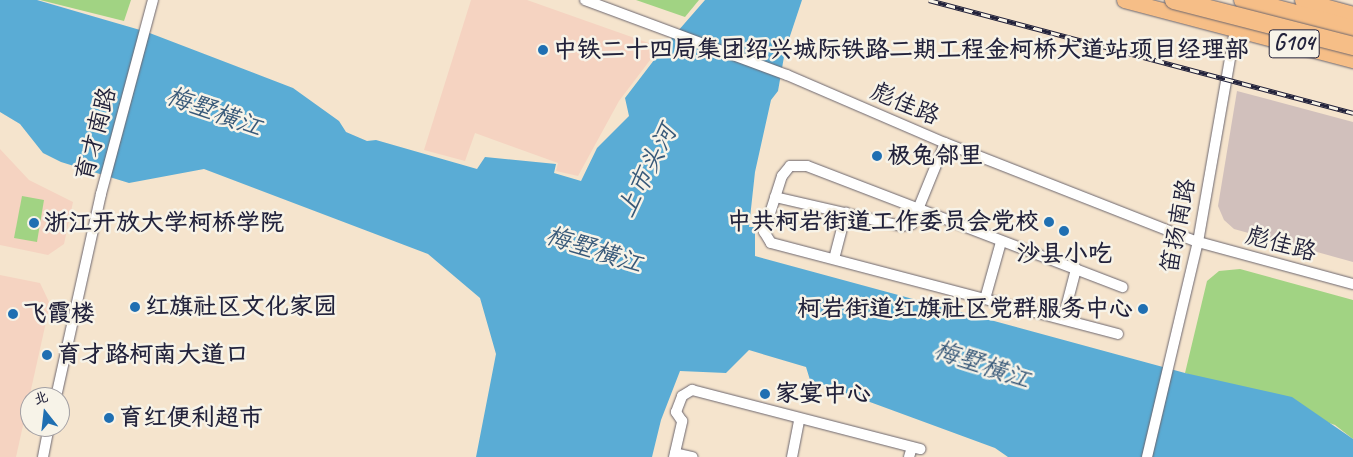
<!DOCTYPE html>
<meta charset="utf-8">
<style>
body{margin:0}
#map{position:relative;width:1353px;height:457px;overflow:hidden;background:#f5e4cd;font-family:Caveat,"LXGW WenKai TC",sans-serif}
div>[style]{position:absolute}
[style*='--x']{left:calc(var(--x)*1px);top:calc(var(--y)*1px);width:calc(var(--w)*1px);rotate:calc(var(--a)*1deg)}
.built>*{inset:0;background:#f5d3c1}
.industrial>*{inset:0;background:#d1c0bc}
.green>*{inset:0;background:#a1d383}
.water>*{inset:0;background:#5aacd5}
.roads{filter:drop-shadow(0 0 1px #6c666e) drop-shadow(0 0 1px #6c666e)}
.street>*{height:10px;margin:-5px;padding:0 5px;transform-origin:5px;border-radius:5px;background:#fff}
.primary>*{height:15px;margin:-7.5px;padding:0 7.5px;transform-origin:7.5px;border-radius:7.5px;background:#f6be87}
.highway>*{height:18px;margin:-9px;padding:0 9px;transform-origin:9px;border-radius:9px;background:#f6be87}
.rail>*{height:5px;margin-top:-2.5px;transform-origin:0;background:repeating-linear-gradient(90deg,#f7f3e8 0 9px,#22223b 0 18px);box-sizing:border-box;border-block:1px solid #22223b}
.bridges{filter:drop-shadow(0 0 1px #6c666e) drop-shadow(0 0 1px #6c666e)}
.highway-bridge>*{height:18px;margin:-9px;padding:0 9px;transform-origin:9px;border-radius:9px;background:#f6be87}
.dots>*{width:14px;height:14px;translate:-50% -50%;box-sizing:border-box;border:2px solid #f7f3e8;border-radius:50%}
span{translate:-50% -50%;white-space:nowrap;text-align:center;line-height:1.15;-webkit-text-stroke:5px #f7f3e8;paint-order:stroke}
.shield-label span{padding:1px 4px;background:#f7f3e8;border:1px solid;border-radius:4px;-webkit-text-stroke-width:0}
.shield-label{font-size:22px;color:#22223b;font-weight:700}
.poi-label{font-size:24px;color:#22223b;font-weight:700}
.left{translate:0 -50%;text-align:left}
.right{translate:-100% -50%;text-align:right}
.street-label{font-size:24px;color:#22223b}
.water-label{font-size:25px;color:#385979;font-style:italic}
.north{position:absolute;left:20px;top:387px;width:50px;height:50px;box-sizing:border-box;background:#f7f3e8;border:1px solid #a29fa3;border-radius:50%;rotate:344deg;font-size:14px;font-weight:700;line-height:20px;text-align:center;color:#22223b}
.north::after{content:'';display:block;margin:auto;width:18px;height:22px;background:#1f6fb2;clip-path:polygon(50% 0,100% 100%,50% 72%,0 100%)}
</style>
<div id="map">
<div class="built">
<div style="clip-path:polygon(471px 0,527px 0,660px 47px,619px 101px,578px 176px,556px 171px,558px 163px,475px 133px,465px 161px,424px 150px)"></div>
<div style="clip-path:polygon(0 149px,29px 180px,73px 202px,64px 244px,48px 255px,0 245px)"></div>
<div style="clip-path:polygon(0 275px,40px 283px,50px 304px,16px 457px,0 457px)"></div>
</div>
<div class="industrial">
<div style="clip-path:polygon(1237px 91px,1353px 122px,1353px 262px,1234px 229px,1224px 220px,1218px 206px)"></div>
</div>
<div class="green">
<div style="clip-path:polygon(40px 0,131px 0,124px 21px)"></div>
<div style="clip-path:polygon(636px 0,699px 0,685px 17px)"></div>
<div style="clip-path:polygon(22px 196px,44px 200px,37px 242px,14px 238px)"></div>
<div style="clip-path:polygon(1240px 269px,1353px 300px,1353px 439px,1335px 425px,1185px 373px,1207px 281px,1219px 271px)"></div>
</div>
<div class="water">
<div style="clip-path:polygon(0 0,37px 0,147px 32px,293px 88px,339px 121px,346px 132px,367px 141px,376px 140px,477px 169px,485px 157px,556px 164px,554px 173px,581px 181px,597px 148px,629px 116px,625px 98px,664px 47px,705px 0,802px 0,785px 51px,778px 91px,771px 100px,755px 172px,749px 227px,755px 227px,755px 256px,1185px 373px,1292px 397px,1353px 439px,1353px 457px,1008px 457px,995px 448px,810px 380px,806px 367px,749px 350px,726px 373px,680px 371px,661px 420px,652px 457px,476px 457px,496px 354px,480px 298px,428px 254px,204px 169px,129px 183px,61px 162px,43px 153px,20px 124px,0 112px)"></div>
</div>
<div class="roads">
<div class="street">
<div style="--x:585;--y:0;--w:215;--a:20.4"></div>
<div style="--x:787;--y:75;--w:172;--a:23.3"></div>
<div style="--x:945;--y:143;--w:272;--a:21.4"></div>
<div style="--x:1198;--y:242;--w:161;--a:15.2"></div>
<div style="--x:775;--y:197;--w:130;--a:12.9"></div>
<div style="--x:902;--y:226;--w:10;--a:-11"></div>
<div style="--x:912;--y:224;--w:87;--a:-67.8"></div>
<div style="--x:834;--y:259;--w:48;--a:-75.4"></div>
<div style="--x:985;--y:299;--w:59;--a:-74.3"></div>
<div style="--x:1063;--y:319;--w:52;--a:-75.4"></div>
<div style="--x:1118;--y:334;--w:359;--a:-165.3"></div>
<div style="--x:771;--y:243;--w:13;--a:-122"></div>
<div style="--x:764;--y:232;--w:59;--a:-72.2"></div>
<div style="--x:782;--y:176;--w:13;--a:-51"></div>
<div style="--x:790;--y:166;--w:17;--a:0"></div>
<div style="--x:807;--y:166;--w:338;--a:21"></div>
<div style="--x:56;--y:397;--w:208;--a:-77.5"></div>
<div style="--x:101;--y:194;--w:201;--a:-75"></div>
<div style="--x:675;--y:453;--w:18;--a:13"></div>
<div style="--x:43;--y:457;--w:31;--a:-79"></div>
<div style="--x:674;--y:457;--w:37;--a:-77"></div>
<div style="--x:682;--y:421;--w:11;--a:-124"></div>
<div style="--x:676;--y:412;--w:17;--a:-69"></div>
<div style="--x:682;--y:396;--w:12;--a:-31"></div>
<div style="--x:692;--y:390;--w:236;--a:14.5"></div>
<div style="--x:792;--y:457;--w:38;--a:-79"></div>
<div style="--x:909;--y:457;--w:10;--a:-73"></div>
<div style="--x:1147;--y:457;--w:221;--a:-76.7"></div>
<div style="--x:1198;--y:242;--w:220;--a:-80.1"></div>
</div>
<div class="primary">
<div style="--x:1124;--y:0;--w:237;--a:14.7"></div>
<div style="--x:1302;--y:0;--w:53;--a:15.4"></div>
</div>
<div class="highway">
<div style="--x:1243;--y:0;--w:114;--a:14.8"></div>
</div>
</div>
<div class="rail">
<div style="--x:929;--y:0;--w:439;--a:14.9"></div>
</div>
<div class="bridges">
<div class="highway-bridge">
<div style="--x:1174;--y:0;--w:185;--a:14.4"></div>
</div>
</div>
<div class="dots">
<div style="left:543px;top:50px;background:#1f6fb2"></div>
<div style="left:877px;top:156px;background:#1f6fb2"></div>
<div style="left:1049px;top:222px;background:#1f6fb2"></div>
<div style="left:34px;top:223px;background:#1f6fb2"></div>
<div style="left:1064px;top:231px;background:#1f6fb2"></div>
<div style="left:135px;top:307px;background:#1f6fb2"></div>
<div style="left:1143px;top:309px;background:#1f6fb2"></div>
<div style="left:13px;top:314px;background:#1f6fb2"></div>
<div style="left:47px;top:355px;background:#1f6fb2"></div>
<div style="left:765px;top:394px;background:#1f6fb2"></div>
<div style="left:109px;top:418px;background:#1f6fb2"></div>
</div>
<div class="shield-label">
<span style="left:1294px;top:44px">G104</span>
</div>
<div class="poi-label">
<span class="left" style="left:553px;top:50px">中铁二十四局集团绍兴城际铁路二期工程金柯桥大道站项目经理部</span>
<span class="left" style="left:887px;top:156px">极兔邻里</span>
<span class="right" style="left:1039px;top:222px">中共柯岩街道工作委员会党校</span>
<span class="left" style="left:44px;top:223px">浙江开放大学柯桥学院</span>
<span style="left:1064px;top:254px">沙县小吃</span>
<span class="left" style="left:145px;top:307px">红旗社区文化家园</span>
<span class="right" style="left:1133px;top:309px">柯岩街道红旗社区党群服务中心</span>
<span class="left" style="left:23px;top:314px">飞霞楼</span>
<span class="left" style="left:57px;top:355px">育才路柯南大道口</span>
<span class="left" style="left:775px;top:394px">家宴中心</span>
<span class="left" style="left:119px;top:418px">育红便利超市</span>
</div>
<div class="street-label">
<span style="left:905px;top:104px;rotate:23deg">彪佳路</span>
<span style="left:96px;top:134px;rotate:-75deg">育才南路</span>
<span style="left:1178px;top:226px;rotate:-79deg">笛扬南路</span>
<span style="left:1281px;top:244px;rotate:15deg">彪佳路</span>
</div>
<div class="water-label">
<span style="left:214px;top:112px;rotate:20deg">梅墅横江</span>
<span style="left:647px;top:171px;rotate:-63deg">上市头河</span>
<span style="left:594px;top:250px;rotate:18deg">梅墅横江</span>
<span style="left:982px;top:365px;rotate:19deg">梅墅横江</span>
</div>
<div class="north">北</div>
</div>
